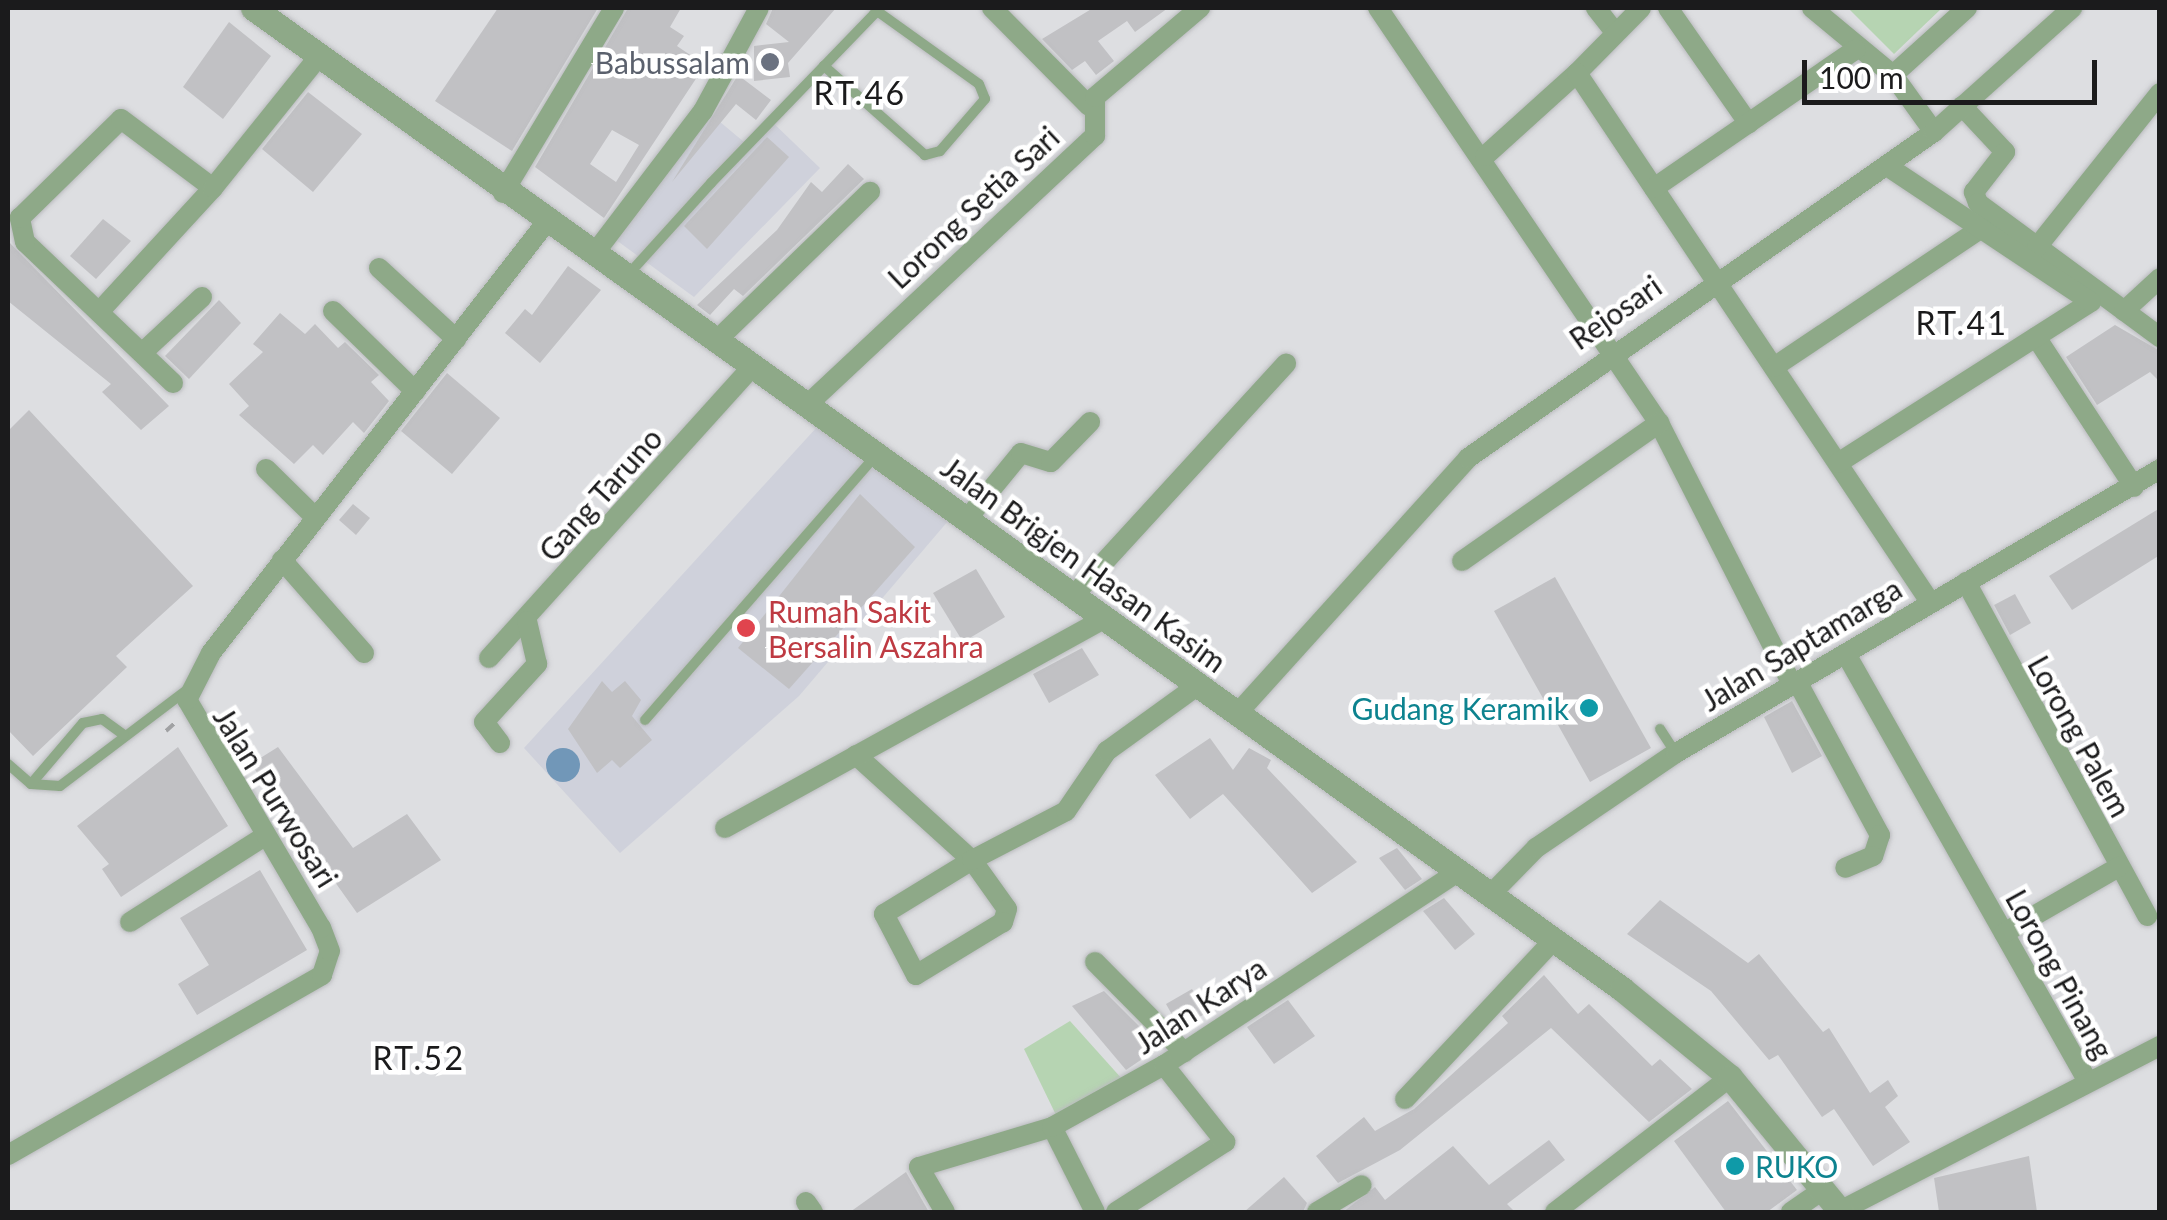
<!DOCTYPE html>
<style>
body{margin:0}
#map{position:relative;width:2167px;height:1220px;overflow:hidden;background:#dddee1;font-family:Lato,sans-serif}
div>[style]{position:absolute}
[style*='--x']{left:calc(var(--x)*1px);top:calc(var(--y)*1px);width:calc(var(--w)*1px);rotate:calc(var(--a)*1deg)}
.built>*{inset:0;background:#cfd1db}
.green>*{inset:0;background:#b6d4b2}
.water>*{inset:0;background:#7197b8}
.round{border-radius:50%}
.building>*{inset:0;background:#c1c1c4}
.path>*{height:4px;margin-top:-2px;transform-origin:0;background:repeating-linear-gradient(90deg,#a0a1a3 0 10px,transparent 0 15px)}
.roads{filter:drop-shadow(0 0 2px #babbbe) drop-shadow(0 0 2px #babbbe)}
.service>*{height:10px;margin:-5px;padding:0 5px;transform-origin:5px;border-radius:5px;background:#8ea988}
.minor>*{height:20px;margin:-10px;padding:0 10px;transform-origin:10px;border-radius:10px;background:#8ea988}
.tertiary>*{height:25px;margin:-12.5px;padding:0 12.5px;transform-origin:12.5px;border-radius:12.5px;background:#8ea988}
.dots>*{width:28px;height:28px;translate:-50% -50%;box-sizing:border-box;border:5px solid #fff;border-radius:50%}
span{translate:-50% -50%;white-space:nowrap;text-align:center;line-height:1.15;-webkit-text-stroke:9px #fff;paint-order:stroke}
.worship-label{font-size:30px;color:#5b616d}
.right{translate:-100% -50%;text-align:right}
.street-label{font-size:30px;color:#1b1b1c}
.health-label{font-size:30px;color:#be3a42}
.left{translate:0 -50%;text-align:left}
.culture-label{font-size:30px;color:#0d838f}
.neighbourhood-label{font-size:32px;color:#1b1b1c;letter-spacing:2.5px}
.frame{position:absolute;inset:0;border:10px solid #1b1b1c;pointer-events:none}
.scale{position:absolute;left:1802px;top:60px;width:295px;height:45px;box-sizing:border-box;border:5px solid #1b1b1c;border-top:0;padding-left:12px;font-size:30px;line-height:35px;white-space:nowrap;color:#1b1b1c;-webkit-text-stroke:8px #fff;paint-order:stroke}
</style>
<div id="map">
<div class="built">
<div style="clip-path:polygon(707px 111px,744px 142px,767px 117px,820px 168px,694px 297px,612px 237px)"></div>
<div style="clip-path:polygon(817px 427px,948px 521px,799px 696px,620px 853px,524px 748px)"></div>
</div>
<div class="green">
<div style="clip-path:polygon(1848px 8px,1942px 8px,1894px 54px)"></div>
<div style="clip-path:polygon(1070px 1021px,1123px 1080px,1056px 1115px,1024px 1049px)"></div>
</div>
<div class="water">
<div class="round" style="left:546px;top:748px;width:34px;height:34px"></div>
</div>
<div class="building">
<div style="clip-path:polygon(498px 8px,598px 8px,512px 151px,435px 101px)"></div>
<div style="clip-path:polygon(evenodd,628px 8px,681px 8px,670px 27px,684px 36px,677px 46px,705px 65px,604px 218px,535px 167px,628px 8px,612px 130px,639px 145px,616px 182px,590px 164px,612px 130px)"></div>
<div style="clip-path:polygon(773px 8px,836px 8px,788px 63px,790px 77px,754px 81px,754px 46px,789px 42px,766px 24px)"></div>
<div style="clip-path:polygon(1093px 8px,1168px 8px,1135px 32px,1127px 21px,1098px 41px,1114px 61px,1096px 75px,1085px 61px,1072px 70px,1042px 39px)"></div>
<div style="clip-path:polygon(229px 22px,271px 56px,223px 119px,183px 87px)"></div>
<div style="clip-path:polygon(738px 75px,771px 100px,756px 120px,736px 104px,672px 182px)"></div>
<div style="clip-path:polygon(308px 92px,362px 134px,313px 192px,262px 149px)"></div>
<div style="clip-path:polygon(767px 137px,789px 157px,707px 249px,684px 226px)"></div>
<div style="clip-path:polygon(848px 164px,864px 179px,743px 296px,734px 289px,710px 315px,697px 305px,777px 230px,811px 182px,822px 192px)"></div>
<div style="clip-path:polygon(103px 219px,131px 241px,96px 279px,70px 256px)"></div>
<div style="clip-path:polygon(8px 241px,169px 406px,141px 430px,102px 392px,111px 384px,8px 301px)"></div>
<div style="clip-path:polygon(568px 266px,601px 290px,540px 363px,505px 333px,525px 309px,532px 315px)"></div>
<div style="clip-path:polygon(219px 300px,241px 323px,189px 379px,165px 356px)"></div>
<div style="clip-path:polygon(280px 313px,305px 334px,315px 324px,338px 348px,345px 342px,379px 375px,371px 382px,389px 401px,364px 433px,353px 422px,323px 455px,313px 445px,294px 464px,239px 415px,249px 406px,229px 384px,263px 352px,253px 344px)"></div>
<div style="clip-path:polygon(2115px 325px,2160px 351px,2160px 382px,2150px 372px,2097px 405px,2066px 357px)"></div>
<div style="clip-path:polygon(447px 373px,500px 418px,452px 474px,401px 431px)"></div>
<div style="clip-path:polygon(29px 410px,193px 586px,116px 656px,127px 667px,33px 756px,8px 730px,8px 431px)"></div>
<div style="clip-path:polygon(860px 494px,915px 547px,789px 689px,738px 648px)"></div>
<div style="clip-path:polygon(353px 504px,370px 518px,356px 535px,339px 520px)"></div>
<div style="clip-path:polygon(2160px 508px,2160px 555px,2072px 610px,2049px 576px)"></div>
<div style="clip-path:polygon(976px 569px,1005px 617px,963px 642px,933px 593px)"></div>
<div style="clip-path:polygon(1555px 577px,1651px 748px,1590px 782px,1494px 611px)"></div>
<div style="clip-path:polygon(2015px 594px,2031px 623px,2010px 635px,1994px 605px)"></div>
<div style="clip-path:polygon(1082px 648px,1099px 675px,1049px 703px,1033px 674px)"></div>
<div style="clip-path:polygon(602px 681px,612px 692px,625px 681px,641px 700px,632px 716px,652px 740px,620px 768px,612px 760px,597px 773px,568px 729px)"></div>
<div style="clip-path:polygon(1792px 701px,1822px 756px,1792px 773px,1764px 717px)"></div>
<div style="clip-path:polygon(1210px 738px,1233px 770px,1249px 748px,1271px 760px,1267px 768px,1357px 862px,1312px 893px,1223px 794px,1190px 819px,1155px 775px)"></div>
<div style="clip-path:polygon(178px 747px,228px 826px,121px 897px,102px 869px,109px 864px,77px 826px)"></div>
<div style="clip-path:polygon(278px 747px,353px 848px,407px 814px,441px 860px,357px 913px,251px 764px)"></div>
<div style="clip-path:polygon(1397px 848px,1422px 879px,1405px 890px,1379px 858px)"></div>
<div style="clip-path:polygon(260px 870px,307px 950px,197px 1015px,178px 984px,209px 965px,180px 918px)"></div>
<div style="clip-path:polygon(1444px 898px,1475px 934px,1455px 950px,1423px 911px)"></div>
<div style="clip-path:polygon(1660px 900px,1748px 963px,1759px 954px,1823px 1032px,1829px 1028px,1870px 1093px,1888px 1080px,1898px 1096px,1885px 1107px,1910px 1142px,1873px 1166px,1834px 1109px,1822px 1117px,1778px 1055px,1769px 1060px,1711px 991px,1627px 934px)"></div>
<div style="clip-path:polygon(1544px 975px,1578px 1014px,1589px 1004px,1652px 1066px,1660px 1059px,1692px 1089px,1649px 1122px,1551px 1028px,1400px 1150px,1338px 1183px,1316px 1156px,1364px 1117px,1375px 1131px,1414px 1109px,1508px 1023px,1502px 1016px)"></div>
<div style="clip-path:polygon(1192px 989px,1207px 1013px,1179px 1027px,1166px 1004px)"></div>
<div style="clip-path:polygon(1104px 991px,1160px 1047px,1126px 1070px,1072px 1006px)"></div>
<div style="clip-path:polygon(1288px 1000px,1315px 1036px,1274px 1064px,1247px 1027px)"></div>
<div style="clip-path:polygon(1728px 1101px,1797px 1190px,1767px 1212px,1726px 1212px,1674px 1141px)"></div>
<div style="clip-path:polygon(1549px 1140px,1565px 1160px,1507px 1204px,1515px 1212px,1343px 1212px,1375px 1187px,1385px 1200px,1453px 1146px,1489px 1185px)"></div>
<div style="clip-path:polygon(2029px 1156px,2037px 1212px,1939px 1212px,1934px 1178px)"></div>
<div style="clip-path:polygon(906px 1172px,929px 1212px,850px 1212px)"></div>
<div style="clip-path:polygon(1284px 1177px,1307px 1203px,1303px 1212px,1244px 1212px)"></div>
</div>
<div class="path">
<div style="--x:166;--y:731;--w:13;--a:-42"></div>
</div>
<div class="roads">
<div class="service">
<div style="--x:627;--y:276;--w:125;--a:-47.9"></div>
<div style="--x:711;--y:183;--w:235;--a:-46"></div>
<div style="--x:874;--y:14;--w:4;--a:-45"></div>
<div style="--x:877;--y:11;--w:125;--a:35.6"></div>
<div style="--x:979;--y:84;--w:16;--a:68"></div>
<div style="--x:985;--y:99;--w:69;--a:130.9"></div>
<div style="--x:940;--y:151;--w:16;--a:165"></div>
<div style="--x:925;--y:155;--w:135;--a:-138.6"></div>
<div style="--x:645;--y:720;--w:350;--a:-48.9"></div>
<div style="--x:1660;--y:729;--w:27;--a:57"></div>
<div style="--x:8;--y:764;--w:30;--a:41"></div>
<div style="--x:31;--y:784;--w:29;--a:4"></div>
<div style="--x:60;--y:786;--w:159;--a:-37.1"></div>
<div style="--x:31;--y:784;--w:80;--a:-49.6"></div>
<div style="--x:83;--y:723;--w:19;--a:-12"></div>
<div style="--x:102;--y:719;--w:27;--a:36"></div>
</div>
<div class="minor">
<div style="--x:992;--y:8;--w:138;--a:45.3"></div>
<div style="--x:1378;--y:8;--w:501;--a:55.9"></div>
<div style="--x:1659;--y:423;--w:295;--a:63"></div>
<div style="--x:1596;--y:8;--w:31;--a:52"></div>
<div style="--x:1668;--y:8;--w:141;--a:55.1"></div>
<div style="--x:1812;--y:8;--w:105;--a:39.6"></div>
<div style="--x:1893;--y:75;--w:100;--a:-42.2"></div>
<div style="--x:1577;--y:73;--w:91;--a:-45.4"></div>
<div style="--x:1893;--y:75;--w:70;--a:54.3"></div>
<div style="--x:1962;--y:106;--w:63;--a:46.9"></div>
<div style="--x:2005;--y:152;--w:51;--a:127.8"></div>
<div style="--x:1974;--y:192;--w:12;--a:70"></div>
<div style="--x:1978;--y:203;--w:226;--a:36.4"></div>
<div style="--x:1485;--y:156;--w:124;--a:-42.1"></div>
<div style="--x:1577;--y:73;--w:636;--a:56.28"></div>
<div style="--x:1654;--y:188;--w:245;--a:-34.5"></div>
<div style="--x:503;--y:193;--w:216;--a:-59"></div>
<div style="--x:2037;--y:247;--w:197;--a:-51.4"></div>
<div style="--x:594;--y:254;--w:180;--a:-52.7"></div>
<div style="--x:703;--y:111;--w:117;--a:-61.5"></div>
<div style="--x:379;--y:268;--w:105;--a:42.7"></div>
<div style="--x:333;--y:311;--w:115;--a:44.3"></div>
<div style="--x:2124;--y:311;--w:49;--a:-42.5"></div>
<div style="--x:99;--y:312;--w:168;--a:-47.4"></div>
<div style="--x:2036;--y:337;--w:179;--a:56.8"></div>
<div style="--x:715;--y:342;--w:216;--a:-44.1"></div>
<div style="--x:142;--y:353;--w:82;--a:-43"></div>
<div style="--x:1774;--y:367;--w:250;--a:-33.8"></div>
<div style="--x:173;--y:383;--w:204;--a:-136.4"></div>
<div style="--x:25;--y:242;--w:25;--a:-102"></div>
<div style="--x:20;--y:218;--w:141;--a:-44.4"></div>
<div style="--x:121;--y:119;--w:115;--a:36.9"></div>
<div style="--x:213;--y:188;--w:169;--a:-51.2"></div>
<div style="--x:806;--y:406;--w:396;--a:-43.1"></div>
<div style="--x:1095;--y:136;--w:39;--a:-90"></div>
<div style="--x:1095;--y:97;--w:138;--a:-40.3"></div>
<div style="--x:1838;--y:463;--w:300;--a:-32.5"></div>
<div style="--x:2091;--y:302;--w:245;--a:-146.3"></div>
<div style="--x:266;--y:469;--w:69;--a:44.4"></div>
<div style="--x:967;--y:519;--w:85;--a:-50.7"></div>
<div style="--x:1021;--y:453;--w:31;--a:17"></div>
<div style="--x:1051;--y:462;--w:56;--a:-45.7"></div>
<div style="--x:282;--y:560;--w:124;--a:48.6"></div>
<div style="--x:1462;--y:561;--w:241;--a:-35"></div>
<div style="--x:1966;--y:582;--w:380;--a:61.5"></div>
<div style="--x:1074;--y:595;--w:314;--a:-47.5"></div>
<div style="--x:1846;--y:654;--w:491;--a:60.5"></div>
<div style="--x:489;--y:658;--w:392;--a:-47.9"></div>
<div style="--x:1798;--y:683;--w:173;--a:61.7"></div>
<div style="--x:1880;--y:835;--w:22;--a:108"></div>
<div style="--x:1873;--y:856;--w:30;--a:157"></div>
<div style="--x:1236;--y:715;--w:346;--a:-47.9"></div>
<div style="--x:1468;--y:458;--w:569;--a:-34.98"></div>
<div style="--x:1934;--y:132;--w:186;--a:-41.9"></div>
<div style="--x:500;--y:743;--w:26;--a:-127"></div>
<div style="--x:484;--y:722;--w:79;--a:-47.6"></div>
<div style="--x:537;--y:664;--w:44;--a:-103.1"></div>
<div style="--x:856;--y:755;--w:156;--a:42.2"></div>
<div style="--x:972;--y:860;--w:60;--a:54.5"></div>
<div style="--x:1007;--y:909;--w:14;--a:107"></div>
<div style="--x:1003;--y:922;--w:102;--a:148.7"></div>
<div style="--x:916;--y:975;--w:69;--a:-117.7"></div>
<div style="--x:884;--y:914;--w:103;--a:-31.5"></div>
<div style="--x:972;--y:860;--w:106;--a:-27.5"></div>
<div style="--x:1066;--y:811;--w:73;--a:-55.7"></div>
<div style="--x:1107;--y:751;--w:111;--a:-35.8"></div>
<div style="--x:725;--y:828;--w:433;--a:-28.9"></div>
<div style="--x:1490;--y:895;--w:66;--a:-45.6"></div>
<div style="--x:1536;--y:848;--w:169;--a:-34.2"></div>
<div style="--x:1676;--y:753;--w:561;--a:-30.4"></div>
<div style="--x:130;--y:922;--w:160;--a:-32.5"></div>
<div style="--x:2004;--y:933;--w:133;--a:-29.9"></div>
<div style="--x:1095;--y:962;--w:127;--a:45.3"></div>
<div style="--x:1405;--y:1099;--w:218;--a:-46.9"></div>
<div style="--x:8;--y:1155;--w:362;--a:-29.8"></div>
<div style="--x:322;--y:975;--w:25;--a:-72"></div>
<div style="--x:330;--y:951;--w:25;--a:-111"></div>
<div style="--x:321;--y:928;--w:264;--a:-120.4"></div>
<div style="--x:187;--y:700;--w:53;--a:-62.9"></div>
<div style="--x:211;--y:653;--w:544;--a:-52.1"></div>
<div style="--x:806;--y:1202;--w:12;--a:55"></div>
<div style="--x:1840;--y:1211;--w:360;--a:-27.3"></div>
<div style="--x:945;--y:1212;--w:52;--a:-120"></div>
<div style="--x:919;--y:1167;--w:139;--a:-16.7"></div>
<div style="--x:1095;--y:1212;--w:95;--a:-116.8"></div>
<div style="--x:1052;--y:1127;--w:128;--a:-29"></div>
<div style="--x:1164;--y:1065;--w:349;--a:-33.3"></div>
<div style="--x:1116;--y:1212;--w:130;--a:-32.7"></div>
<div style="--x:1225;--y:1142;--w:98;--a:-128.4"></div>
<div style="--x:1317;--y:1212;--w:52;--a:-31"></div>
<div style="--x:1555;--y:1212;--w:221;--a:-37.6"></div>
<div style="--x:1791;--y:1212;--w:40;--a:-34.9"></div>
</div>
<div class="tertiary">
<div style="--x:253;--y:8;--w:1684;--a:35.62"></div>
<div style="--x:1622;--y:989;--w:139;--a:39.2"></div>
<div style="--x:1730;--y:1077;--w:175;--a:50.6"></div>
</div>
</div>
<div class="dots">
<div style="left:770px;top:62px;background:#6b7280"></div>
<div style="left:746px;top:628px;background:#e0444e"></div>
<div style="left:1589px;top:708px;background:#0f9aa8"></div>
<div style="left:1735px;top:1166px;background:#0f9aa8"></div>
</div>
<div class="worship-label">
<span class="right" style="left:750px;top:62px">Babussalam</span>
</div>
<div class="street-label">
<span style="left:973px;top:207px;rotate:-43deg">Lorong Setia Sari</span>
<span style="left:1615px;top:312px;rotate:-35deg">Rejosari</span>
<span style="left:600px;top:494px;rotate:-48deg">Gang Taruno</span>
<span style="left:1084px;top:564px;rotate:36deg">Jalan Brigjen Hasan Kasim</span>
<span style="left:1801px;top:644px;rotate:-31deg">Jalan Saptamarga</span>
<span style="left:2080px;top:736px;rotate:61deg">Lorong Palem</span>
<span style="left:276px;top:797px;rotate:58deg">Jalan Purwosari</span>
<span style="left:2060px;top:974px;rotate:61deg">Lorong Pinang</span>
<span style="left:1200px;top:1005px;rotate:-33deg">Jalan Karya</span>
</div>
<div class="health-label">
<span class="left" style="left:768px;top:628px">Rumah Sakit<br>Bersalin Aszahra</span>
</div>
<div class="culture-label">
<span class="right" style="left:1569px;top:708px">Gudang Keramik</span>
<span class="left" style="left:1755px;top:1166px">RUKO</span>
</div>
<div class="neighbourhood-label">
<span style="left:860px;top:93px">RT.46</span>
<span style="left:1962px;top:323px">RT.41</span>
<span style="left:419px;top:1058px">RT.52</span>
</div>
<div class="frame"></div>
<div class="scale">100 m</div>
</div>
